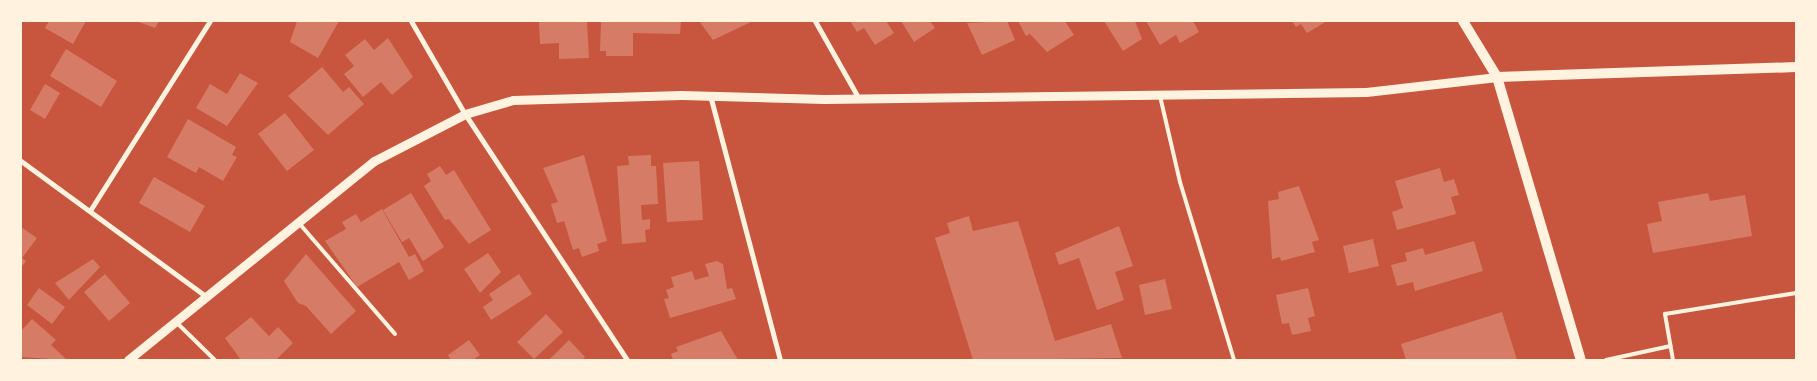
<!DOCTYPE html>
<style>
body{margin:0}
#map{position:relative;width:1817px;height:381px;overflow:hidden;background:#c8553d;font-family:Rubik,sans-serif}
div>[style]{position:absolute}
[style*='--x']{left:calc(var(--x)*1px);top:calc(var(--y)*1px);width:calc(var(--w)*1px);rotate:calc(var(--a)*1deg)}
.building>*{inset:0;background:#d67c66}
.service>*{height:4px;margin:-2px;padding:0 2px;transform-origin:2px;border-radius:2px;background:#fff3e0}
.minor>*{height:5px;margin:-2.5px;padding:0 2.5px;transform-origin:2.5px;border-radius:2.5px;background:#fff3e0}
.tertiary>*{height:9px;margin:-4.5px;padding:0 4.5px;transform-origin:4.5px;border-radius:4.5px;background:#fff3e0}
.secondary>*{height:10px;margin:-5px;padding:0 5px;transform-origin:5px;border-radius:5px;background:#fff3e0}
span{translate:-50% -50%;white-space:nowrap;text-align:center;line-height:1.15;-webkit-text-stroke:4.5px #fff3e0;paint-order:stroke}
.frame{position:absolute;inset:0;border:22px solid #fff3e0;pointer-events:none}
</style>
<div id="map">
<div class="building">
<div style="clip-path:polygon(49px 21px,86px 21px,73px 44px,45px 28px)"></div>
<div style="clip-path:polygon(136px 21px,159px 21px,155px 28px)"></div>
<div style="clip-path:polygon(297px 21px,339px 21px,318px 58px,290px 42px)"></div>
<div style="clip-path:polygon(539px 21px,587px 21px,589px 58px,559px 59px,559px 43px,540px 44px)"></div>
<div style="clip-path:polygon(601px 21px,681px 21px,680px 34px,633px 33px,633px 56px,606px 56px,606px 51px,600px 51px)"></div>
<div style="clip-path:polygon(699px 21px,753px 21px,713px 40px)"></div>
<div style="clip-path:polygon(850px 21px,886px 21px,894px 33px,875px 45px,864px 28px,857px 32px)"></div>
<div style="clip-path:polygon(901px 21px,930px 21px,935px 28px,914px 42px)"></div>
<div style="clip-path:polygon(1007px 21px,1015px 40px,982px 55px,967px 23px)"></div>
<div style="clip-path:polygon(1018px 21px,1065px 21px,1074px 35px,1047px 52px,1030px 34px,1026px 36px)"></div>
<div style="clip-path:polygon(1104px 21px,1135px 21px,1142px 39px,1123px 51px)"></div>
<div style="clip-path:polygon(1146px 21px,1193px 21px,1199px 32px,1180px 43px,1176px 35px,1160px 45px)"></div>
<div style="clip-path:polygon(1292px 21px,1327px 21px,1307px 33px,1301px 24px,1296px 27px)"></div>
<div style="clip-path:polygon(388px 38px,413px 77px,392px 95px,381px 82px,363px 97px,344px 74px,354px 66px,345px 55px,365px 39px,374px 50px)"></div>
<div style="clip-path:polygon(66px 49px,117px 81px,101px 107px,50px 76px)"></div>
<div style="clip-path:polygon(322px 67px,343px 92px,349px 87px,364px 104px,328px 135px,288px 96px)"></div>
<div style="clip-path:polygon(240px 73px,258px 83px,227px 126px,196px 108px,210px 84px,227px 94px)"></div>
<div style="clip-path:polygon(45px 84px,60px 93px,45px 119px,30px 110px)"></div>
<div style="clip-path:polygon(285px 113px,314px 150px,287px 171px,258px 134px)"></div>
<div style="clip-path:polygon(188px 119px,236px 147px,232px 155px,237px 157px,223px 181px,199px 167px,196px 173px,167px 157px)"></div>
<div style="clip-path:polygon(584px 155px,607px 241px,597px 244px,599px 251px,582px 257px,579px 248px,573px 250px,564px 221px,557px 223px,551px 204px,558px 202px,543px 168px)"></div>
<div style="clip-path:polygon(651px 155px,651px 166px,656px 166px,658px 204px,641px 205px,642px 220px,650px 219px,650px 229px,645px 230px,646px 242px,622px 244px,617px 166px,629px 165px,628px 156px)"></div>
<div style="clip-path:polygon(699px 161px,703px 220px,667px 222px,663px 163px)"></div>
<div style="clip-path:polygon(440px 166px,446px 175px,454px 170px,491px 230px,469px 244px,449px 219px,445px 220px,424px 186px,431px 181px,427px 174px)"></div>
<div style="clip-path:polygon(1440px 168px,1444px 182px,1454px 179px,1459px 195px,1451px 197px,1456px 214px,1397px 230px,1392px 212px,1403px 208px,1395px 181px)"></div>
<div style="clip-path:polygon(154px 177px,205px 206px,190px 232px,139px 203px)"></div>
<div style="clip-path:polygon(1299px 186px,1319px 240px,1312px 242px,1315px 252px,1281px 261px,1280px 257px,1272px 259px,1268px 201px,1279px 199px,1278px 192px)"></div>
<div style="clip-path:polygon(411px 193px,444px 247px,423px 261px,409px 238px,402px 242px,383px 210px)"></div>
<div style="clip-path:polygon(1708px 193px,1710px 201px,1745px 195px,1752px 236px,1653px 253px,1647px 224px,1662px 221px,1658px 202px)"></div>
<div style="clip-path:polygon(382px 209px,409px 257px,415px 254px,424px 271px,409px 280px,399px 262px,357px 287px,325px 241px,346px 229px,342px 222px,356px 214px,361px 222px)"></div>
<div style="clip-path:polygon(969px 216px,973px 231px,1018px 221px,1055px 341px,1111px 324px,1122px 358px,973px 360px,935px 238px,950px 233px,947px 223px)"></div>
<div style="clip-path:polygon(1119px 226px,1133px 266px,1115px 272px,1124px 300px,1097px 310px,1079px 258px,1059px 265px,1055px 253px)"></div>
<div style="clip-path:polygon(21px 227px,37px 238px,22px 258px,26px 261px,21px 268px)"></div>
<div style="clip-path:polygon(1373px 239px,1379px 266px,1349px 273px,1343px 246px)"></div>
<div style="clip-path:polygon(1474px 241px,1483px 271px,1415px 291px,1413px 282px,1397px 286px,1391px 265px,1407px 261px,1405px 253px,1423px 248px,1425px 255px)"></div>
<div style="clip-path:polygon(488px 253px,501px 272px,480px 293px,464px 269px)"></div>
<div style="clip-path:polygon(306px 254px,356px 311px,331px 334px,306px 306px,298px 303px,284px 281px)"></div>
<div style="clip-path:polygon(93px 259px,100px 267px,69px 300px,55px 283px)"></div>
<div style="clip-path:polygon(717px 261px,723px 264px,727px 289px,732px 288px,736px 299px,670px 318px,664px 299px,669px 298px,666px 290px,674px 287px,671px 277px,692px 271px,695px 280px,709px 276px,705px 264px)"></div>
<div style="clip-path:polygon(105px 274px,130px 303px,109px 321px,84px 292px)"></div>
<div style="clip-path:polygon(519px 274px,532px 294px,491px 320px,483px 307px,493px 300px,489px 294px)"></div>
<div style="clip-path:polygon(1165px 279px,1172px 309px,1145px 315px,1139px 285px)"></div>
<div style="clip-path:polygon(39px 288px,65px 307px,52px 324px,27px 305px)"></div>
<div style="clip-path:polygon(1308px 288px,1315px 316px,1308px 318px,1311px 331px,1292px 335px,1289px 323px,1282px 324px,1276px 295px)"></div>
<div style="clip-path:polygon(1502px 312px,1517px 360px,1406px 360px,1401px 344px)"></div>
<div style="clip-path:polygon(546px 314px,563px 332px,534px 359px,517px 342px)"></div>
<div style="clip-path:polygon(251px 317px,269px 336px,278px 327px,293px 343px,276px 360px,241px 360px,225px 338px)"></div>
<div style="clip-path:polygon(32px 319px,56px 340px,51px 345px,67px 360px,21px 357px,21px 331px)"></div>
<div style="clip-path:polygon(721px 331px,738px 360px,673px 360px,671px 354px,678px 351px,676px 347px)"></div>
<div style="clip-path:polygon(469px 340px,480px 355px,473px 360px,451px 360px,448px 355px)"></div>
<div style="clip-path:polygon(569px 340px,585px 357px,582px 360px,549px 360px)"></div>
</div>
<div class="service">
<div style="--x:1160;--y:96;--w:88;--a:76.9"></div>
<div style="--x:1180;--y:182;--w:186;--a:73.1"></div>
<div style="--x:298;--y:222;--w:148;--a:49.1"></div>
<div style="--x:176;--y:322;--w:54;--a:44.3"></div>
<div style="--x:1606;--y:360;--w:66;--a:-12.3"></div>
<div style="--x:1673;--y:360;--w:47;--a:-99.9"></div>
<div style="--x:1665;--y:314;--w:133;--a:-9.1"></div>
</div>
<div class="minor">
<div style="--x:411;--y:21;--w:108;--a:59.9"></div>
<div style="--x:465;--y:114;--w:295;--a:56.6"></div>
<div style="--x:815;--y:21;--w:87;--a:60.5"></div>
<div style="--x:710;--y:95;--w:274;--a:75.2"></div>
<div style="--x:21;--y:161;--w:227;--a:36.2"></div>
<div style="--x:91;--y:209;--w:222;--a:-57.7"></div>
</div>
<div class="tertiary">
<div style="--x:128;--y:360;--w:316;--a:-39"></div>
<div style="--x:374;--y:161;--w:102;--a:-27.3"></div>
<div style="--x:465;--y:114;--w:50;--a:-16.3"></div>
<div style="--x:513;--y:100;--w:168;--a:-1.7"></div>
<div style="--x:681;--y:95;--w:143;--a:1.6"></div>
<div style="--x:824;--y:99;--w:542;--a:-0.74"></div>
<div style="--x:1366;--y:92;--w:132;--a:-6.5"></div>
</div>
<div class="secondary">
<div style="--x:1463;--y:21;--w:66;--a:58.7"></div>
<div style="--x:1497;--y:77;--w:295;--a:73.5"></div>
<div style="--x:1497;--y:77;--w:299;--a:-1.9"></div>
</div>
<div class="frame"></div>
</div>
